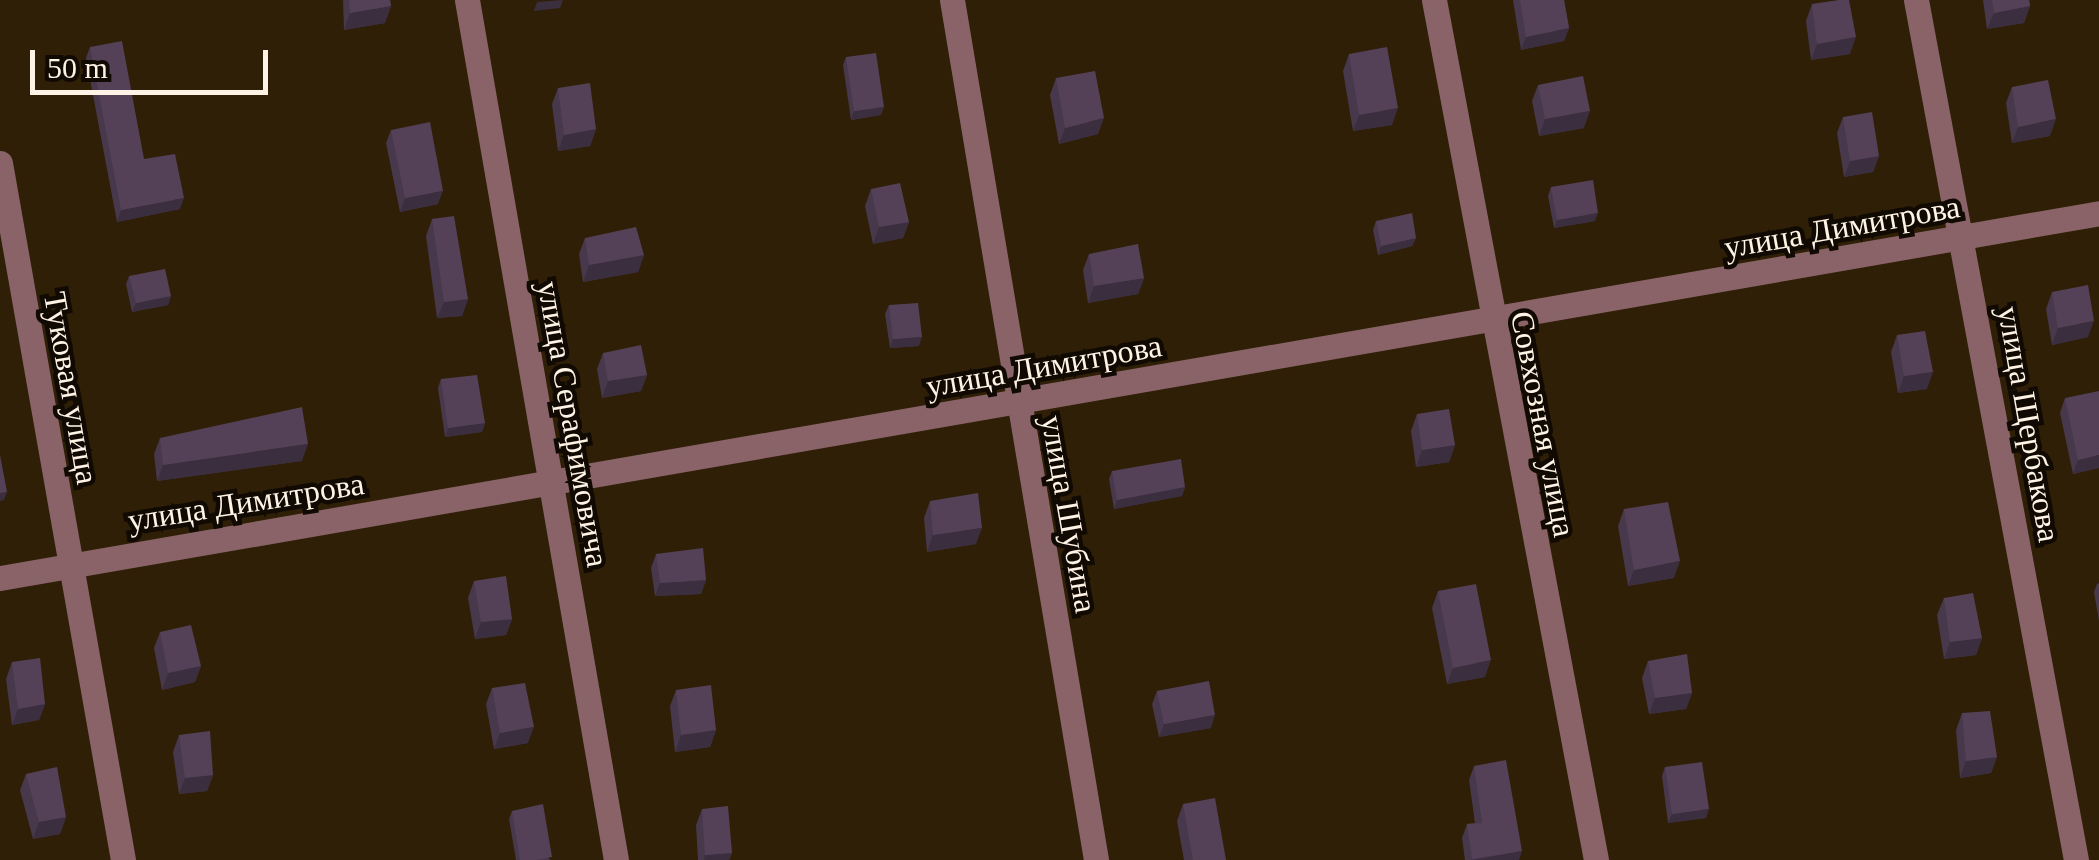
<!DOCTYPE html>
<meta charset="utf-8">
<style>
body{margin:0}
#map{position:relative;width:2099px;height:860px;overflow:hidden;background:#2e1f06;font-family:"Times New Roman",serif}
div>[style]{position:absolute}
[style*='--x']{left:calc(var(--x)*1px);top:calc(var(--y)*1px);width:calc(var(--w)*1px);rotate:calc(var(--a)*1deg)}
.minor>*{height:25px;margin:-12.5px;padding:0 12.5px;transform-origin:12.5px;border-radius:12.5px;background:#8a6368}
.wall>*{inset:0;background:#48384c}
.shaded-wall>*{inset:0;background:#3b2e3e}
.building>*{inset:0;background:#544158}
span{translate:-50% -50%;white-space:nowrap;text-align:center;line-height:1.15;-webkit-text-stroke:9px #110a03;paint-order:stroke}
.street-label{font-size:32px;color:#fef3e5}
.scale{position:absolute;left:30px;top:50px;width:238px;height:45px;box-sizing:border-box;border:5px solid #fef3e5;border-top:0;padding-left:12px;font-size:30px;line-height:35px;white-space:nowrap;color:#fef3e5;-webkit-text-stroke:8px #110a03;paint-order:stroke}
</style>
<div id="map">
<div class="minor">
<div style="--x:467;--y:0;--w:873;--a:80.17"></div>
<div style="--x:952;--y:0;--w:872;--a:80.49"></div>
<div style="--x:1434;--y:0;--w:875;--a:79.33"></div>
<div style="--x:1916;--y:0;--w:875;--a:79.46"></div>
<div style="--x:0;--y:163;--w:708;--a:79.99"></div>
<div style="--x:0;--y:578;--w:2130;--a:-9.86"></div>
</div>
<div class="wall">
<div style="clip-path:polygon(343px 0,390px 0,391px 6px,385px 23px,344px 30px)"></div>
<div style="clip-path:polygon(1513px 0,1564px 0,1569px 28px,1564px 41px,1521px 50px)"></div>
<div style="clip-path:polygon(1983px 0,2029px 0,2030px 6px,2024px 23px,1987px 29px)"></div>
<div style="clip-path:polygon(1812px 4px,1850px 54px,1811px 60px,1806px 21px)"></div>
<div style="clip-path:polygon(90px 47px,144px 159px,180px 209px,117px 222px,86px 58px)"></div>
<div style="clip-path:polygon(1349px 54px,1392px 125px,1353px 131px,1343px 71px)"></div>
<div style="clip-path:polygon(846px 57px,881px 115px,851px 120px,843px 65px)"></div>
<div style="clip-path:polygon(1056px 78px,1098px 134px,1059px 144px,1050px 95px)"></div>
<div style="clip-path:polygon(1538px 85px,1584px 128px,1539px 136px,1532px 101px)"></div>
<div style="clip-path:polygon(2012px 87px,2050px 136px,2012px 143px,2006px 103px)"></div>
<div style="clip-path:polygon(558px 88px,596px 129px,590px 146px,558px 151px,552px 104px)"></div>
<div style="clip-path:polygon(1843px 117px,1879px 156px,1873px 172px,1844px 177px,1837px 133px)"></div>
<div style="clip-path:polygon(391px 130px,438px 204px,400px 212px,386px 143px)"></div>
<div style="clip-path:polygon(1551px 187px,1595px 221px,1554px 228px,1548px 196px)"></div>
<div style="clip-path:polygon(871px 189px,909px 222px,903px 238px,873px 244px,865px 206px)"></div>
<div style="clip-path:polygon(432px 219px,468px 299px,462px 316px,437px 318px,426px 236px)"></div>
<div style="clip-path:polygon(1376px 221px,1416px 238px,1412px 246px,1378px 255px,1373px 230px)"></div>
<div style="clip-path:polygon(585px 238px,644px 255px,638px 272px,583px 282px,579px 254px)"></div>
<div style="clip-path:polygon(1089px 254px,1144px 278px,1138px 294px,1088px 303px,1083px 270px)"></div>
<div style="clip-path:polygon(129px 276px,171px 296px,168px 305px,132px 312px,126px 284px)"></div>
<div style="clip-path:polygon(2052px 292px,2088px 337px,2052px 345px,2046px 309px)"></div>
<div style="clip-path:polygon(889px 305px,919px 346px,890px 348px,885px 314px)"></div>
<div style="clip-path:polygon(1897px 335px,1927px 389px,1898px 393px,1891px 352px)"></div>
<div style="clip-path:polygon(603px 353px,647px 375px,641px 391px,602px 398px,597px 369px)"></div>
<div style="clip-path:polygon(441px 379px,485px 423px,482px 432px,445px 437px,438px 388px)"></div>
<div style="clip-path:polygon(2065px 398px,2099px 468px,2073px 474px,2060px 413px)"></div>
<div style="clip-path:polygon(1417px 414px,1455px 445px,1449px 462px,1416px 467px,1411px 431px)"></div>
<div style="clip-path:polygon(160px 438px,302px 461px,157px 481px,154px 454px)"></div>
<div style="clip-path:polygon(1112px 471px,1185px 487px,1182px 496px,1114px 509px,1109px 479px)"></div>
<div style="clip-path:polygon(930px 501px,976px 544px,927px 552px,924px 518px)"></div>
<div style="clip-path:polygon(1624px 509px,1674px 578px,1628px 586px,1618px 526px)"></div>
<div style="clip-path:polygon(656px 554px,706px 580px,701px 594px,655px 596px,651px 568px)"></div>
<div style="clip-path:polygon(474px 581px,512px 619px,506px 635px,475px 639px,468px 598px)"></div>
<div style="clip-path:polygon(2099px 583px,2099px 621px,2094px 592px,2097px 584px)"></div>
<div style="clip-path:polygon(1438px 591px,1485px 677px,1447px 684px,1432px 608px)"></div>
<div style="clip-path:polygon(1944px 598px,1982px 638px,1976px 655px,1944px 659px,1937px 615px)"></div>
<div style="clip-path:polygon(160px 632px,201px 666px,195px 682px,162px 690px,154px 648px)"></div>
<div style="clip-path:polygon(1648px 661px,1692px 693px,1686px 709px,1649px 714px,1642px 678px)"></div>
<div style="clip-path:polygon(12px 662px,45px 704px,39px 720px,12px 725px,6px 679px)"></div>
<div style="clip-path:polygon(492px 688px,528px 743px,494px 749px,486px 704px)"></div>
<div style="clip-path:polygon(676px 690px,716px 730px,710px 747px,675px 752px,670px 706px)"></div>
<div style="clip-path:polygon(1157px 691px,1211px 728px,1159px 737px,1152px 704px)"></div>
<div style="clip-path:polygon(1962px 713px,1997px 757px,1991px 773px,1960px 778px,1956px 730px)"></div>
<div style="clip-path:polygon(179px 735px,213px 775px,207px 791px,179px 794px,173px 752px)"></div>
<div style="clip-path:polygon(1474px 766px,1519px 860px,1465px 860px,1462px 838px,1467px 824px,1475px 823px,1469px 780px)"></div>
<div style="clip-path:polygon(1665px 767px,1706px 818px,1668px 823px,1662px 776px)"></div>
<div style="clip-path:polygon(26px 774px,66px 817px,60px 834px,33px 839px,20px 790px)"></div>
<div style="clip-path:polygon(1183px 804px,1226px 860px,1184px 860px,1177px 821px)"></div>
<div style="clip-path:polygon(702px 809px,732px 853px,729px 860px,698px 860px,696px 825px)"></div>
<div style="clip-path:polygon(512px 811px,550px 860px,516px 860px,509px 819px)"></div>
</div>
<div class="shaded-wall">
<div style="clip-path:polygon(563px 0,560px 8px,534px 11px,537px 2px)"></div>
<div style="clip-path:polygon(391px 6px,385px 23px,344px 30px,350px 13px)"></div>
<div style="clip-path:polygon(2030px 6px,2024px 23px,1987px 29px,1994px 13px)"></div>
<div style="clip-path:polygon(1569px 28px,1564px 41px,1521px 50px,1526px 37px)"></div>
<div style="clip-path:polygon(1856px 37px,1850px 54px,1811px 60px,1817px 44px)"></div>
<div style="clip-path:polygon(884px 107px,881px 115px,851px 120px,854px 111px)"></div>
<div style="clip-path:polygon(1398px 108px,1392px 125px,1353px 131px,1359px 115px)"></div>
<div style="clip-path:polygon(1590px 111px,1584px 128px,1539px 136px,1545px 119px)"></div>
<div style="clip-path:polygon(1104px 118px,1098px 134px,1059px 144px,1065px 128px)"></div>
<div style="clip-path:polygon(2056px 119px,2050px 136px,2012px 143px,2018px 127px)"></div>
<div style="clip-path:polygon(596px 129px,590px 146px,558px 151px,564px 135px)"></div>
<div style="clip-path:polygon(1879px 156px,1873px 172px,1844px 177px,1850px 161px)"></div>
<div style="clip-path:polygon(443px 191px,438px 204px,400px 212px,405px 198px)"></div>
<div style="clip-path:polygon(184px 198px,180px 209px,117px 222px,121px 210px)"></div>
<div style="clip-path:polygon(1598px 213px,1595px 221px,1554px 228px,1557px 220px)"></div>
<div style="clip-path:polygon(909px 222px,903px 238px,873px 244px,879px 227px)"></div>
<div style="clip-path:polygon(1416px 238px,1412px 246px,1378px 255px,1381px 246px)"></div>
<div style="clip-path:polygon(644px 255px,638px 272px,583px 282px,589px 265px)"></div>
<div style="clip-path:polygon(1144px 278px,1138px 294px,1088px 303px,1094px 286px)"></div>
<div style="clip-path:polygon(171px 296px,168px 305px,132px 312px,136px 303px)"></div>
<div style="clip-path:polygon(468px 299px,462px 316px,437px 318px,444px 302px)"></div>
<div style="clip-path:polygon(2094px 321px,2088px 337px,2052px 345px,2058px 328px)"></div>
<div style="clip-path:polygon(922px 337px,919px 346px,890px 348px,893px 339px)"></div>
<div style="clip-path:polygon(1933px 372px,1927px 389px,1898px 393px,1904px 376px)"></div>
<div style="clip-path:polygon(647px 375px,641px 391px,602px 398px,608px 381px)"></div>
<div style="clip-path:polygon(485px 423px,482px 432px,445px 437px,448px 428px)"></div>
<div style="clip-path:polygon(308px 444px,302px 461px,157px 481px,163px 465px)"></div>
<div style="clip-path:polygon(1455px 445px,1449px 462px,1416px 467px,1422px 450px)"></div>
<div style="clip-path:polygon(2099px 455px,2099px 468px,2073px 474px,2078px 460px)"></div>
<div style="clip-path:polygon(1185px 487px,1182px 496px,1114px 509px,1117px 500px)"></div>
<div style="clip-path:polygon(7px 492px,4px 500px,0 501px,0 493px)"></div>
<div style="clip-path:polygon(982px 528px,976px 544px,927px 552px,933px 535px)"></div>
<div style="clip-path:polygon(1680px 561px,1674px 578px,1628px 586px,1634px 570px)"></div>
<div style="clip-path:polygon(706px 580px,701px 594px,655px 596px,660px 583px)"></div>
<div style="clip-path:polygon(512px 619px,506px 635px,475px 639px,481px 622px)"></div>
<div style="clip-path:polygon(1982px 638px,1976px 655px,1944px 659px,1950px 642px)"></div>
<div style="clip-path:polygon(1491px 660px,1485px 677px,1447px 684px,1453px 668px)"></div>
<div style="clip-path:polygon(201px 666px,195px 682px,162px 690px,168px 673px)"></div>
<div style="clip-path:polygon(1692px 693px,1686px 709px,1649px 714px,1655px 698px)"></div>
<div style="clip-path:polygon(45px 704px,39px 720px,12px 725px,18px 709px)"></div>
<div style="clip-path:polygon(1215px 715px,1211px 728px,1159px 737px,1164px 724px)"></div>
<div style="clip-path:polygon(534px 727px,528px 743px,494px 749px,500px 733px)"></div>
<div style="clip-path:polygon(716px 730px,710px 747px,675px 752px,681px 735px)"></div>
<div style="clip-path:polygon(1997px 757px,1991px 773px,1960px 778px,1966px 761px)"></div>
<div style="clip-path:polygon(213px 775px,207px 791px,179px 794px,185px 778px)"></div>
<div style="clip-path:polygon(1709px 809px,1706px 818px,1668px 823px,1672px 814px)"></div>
<div style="clip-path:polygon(66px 817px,60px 834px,33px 839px,39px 822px)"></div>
<div style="clip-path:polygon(1522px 851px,1519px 860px,1472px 860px)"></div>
<div style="clip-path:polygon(732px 853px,729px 860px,704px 860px,705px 855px)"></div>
</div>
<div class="building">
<div style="clip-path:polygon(349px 0,390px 0,391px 6px,350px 13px)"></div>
<div style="clip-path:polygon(1520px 0,1564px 0,1569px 28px,1526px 37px)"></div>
<div style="clip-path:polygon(1839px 0,1849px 0,1856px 37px,1817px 44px,1812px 4px)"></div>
<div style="clip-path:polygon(1992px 0,2029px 0,2030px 6px,1994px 13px)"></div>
<div style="clip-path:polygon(122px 41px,144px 159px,175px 154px,184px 198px,121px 210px,90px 47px)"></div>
<div style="clip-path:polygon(1387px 47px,1398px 108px,1359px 115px,1349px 54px)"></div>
<div style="clip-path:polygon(876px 53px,884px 107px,854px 111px,846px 57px)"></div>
<div style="clip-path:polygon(1095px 71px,1104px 118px,1065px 128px,1056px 78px)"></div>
<div style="clip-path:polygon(1583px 76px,1590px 111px,1545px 119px,1538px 85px)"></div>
<div style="clip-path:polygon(2048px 80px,2056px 119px,2018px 127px,2012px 87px)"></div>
<div style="clip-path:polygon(590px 83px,596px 129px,564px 135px,558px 88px)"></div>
<div style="clip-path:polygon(1872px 112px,1879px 156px,1850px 161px,1843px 117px)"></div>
<div style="clip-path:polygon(430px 122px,443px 191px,405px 198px,391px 130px)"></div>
<div style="clip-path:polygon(1593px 180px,1598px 213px,1557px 220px,1551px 187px)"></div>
<div style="clip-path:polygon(900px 183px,909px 222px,879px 227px,871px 189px)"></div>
<div style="clip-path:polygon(1412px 213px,1416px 238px,1381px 246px,1376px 221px)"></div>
<div style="clip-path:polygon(454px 216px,468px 299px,444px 302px,432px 219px)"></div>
<div style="clip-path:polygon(636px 227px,644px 255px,589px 265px,585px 238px)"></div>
<div style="clip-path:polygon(1138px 244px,1144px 278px,1094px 286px,1089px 254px)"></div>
<div style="clip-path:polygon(165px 269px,171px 296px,136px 303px,129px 276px)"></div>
<div style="clip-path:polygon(2088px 285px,2094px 321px,2058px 328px,2052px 292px)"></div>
<div style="clip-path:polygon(918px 303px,922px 337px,893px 339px,889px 305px)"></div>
<div style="clip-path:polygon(1925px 331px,1933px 372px,1904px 376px,1897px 335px)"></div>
<div style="clip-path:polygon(641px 345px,647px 375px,608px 381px,603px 353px)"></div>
<div style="clip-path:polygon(477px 375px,485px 423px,448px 428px,441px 379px)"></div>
<div style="clip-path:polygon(2099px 391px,2099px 455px,2078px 460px,2065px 398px)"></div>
<div style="clip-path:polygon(302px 407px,308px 444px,163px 465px,160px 438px)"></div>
<div style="clip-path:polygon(1449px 409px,1455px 445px,1422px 450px,1417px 414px)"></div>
<div style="clip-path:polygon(0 455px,7px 492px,0 493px)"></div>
<div style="clip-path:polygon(1181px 459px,1185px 487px,1117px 500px,1112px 471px)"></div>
<div style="clip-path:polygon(978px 493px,982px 528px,933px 535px,930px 501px)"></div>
<div style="clip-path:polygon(1668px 502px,1680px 561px,1634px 570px,1624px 509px)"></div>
<div style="clip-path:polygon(703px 548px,706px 580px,660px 583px,656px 554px)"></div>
<div style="clip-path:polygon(506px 576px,512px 619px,481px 622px,474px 581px)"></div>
<div style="clip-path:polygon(1476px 584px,1491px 660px,1453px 668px,1438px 591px)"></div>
<div style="clip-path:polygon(1973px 593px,1982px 638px,1950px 642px,1944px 598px)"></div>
<div style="clip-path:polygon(191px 625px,201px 666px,168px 673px,160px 632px)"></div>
<div style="clip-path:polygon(1687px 654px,1692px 693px,1655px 698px,1648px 661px)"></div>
<div style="clip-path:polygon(40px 658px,45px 704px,18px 709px,12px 662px)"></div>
<div style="clip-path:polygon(1209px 681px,1215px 715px,1164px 724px,1157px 691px)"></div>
<div style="clip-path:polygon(525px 683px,534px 727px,500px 733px,492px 688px)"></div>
<div style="clip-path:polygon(711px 685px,716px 730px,681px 735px,676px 690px)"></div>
<div style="clip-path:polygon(1990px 711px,1997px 757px,1966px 761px,1962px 713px)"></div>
<div style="clip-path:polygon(210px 731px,213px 775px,185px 778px,179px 735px)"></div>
<div style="clip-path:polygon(1506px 760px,1522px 851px,1472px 859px,1467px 824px,1482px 823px,1474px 766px)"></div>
<div style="clip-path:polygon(1702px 762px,1709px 809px,1672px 814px,1665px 767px)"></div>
<div style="clip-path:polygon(57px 767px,66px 817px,39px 822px,26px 774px)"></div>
<div style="clip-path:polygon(1215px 798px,1226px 860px,1193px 860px,1183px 804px)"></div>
<div style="clip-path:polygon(543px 804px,552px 857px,536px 860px,520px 860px,512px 811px)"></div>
<div style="clip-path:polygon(728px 806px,732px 853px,705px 855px,702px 809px)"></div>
</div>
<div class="street-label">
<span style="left:1842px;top:227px;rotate:-10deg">улица Димитрова</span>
<span style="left:1044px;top:366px;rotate:-10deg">улица Димитрова</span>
<span style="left:71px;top:388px;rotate:80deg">Туковая улица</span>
<span style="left:573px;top:424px;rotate:80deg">улица Серафимовича</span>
<span style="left:1543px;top:424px;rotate:79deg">Совхозная улица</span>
<span style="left:2029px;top:424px;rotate:80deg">улица Щербакова</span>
<span style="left:246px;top:502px;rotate:-9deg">улица Димитрова</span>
<span style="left:1069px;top:514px;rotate:80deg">улица Шубина</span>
</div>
<div class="scale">50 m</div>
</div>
